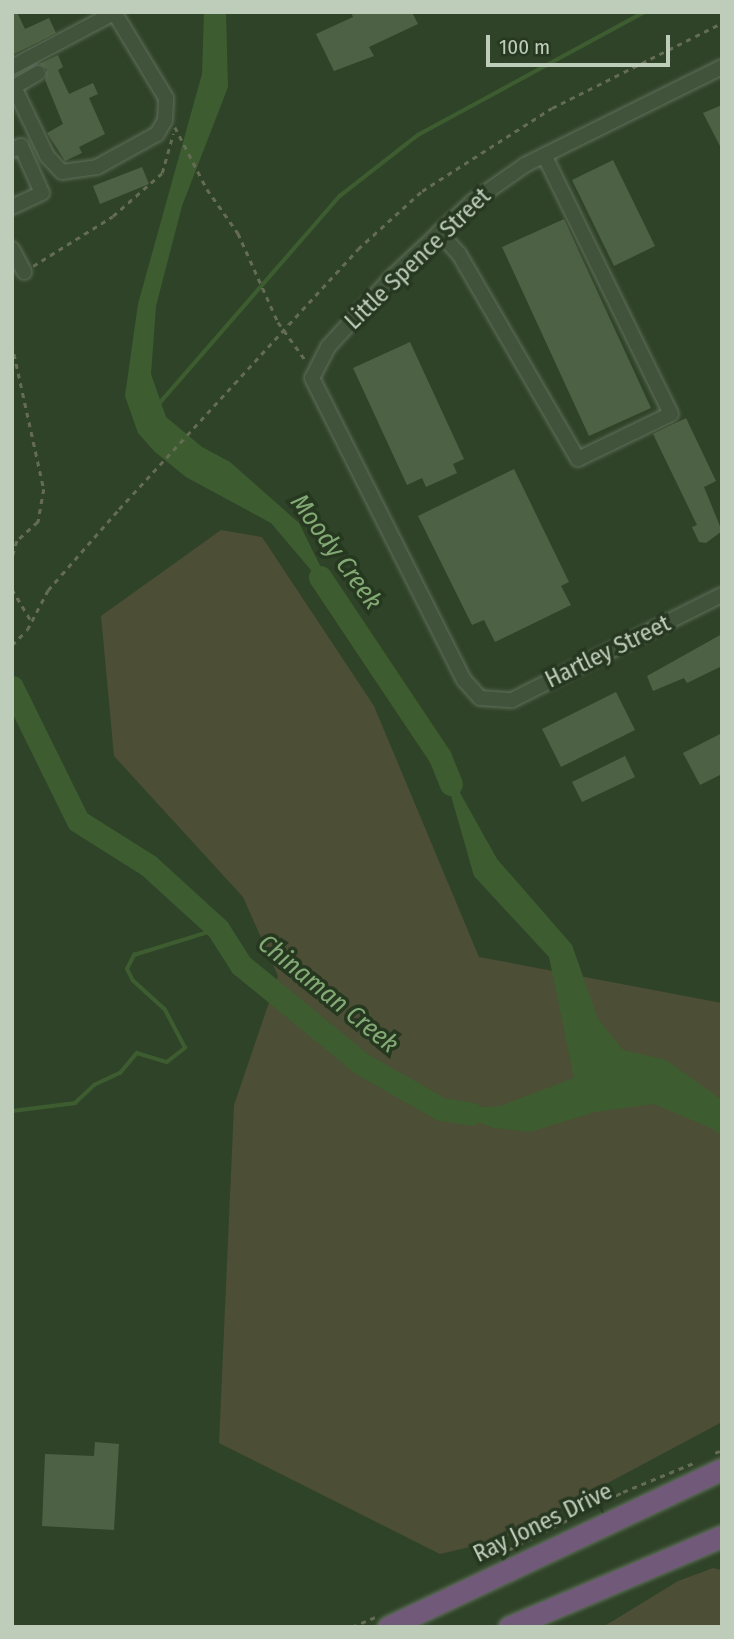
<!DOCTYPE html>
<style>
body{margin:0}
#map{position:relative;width:734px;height:1639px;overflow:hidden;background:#2f4328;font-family:"Fira Sans Condensed",sans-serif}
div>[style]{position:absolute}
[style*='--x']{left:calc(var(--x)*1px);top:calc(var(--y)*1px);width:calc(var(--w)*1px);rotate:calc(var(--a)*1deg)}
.green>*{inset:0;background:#4c4e35}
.water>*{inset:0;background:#3d5d31}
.stream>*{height:3.5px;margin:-1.75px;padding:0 1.75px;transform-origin:1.75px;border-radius:1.75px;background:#3d5d31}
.river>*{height:23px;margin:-11.5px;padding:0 11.5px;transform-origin:11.5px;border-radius:11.5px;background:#3d5d31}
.building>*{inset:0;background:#4d6244}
.path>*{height:2.5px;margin-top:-1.25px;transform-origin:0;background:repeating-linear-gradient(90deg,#656c54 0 5px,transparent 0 10px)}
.roads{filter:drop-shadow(0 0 2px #60705b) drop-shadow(0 0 2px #60705b)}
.minor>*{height:14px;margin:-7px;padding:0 7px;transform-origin:7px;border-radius:7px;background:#42533c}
.highway>*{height:21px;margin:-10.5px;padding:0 10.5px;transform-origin:10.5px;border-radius:10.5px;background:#715979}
span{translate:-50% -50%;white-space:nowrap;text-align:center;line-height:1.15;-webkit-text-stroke:7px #273821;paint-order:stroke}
.street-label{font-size:24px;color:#beccba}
.water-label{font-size:26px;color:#83aa74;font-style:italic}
.frame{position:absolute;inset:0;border:14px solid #beccba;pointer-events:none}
.scale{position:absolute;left:486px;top:35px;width:184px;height:32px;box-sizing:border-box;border:4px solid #beccba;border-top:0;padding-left:9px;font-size:21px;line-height:24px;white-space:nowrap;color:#beccba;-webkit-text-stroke:5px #273821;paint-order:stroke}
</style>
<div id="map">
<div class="green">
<div style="clip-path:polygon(221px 530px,262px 537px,374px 706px,479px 957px,722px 1003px,722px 1422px,503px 1539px,440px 1554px,219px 1443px,234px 1105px,278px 976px,243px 897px,114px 756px,101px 616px)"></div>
<div style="clip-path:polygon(713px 1568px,722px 1570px,722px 1627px,603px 1627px,678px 1581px)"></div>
</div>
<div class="water">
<div style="clip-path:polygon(204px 12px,226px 12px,228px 87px,182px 206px,156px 306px,151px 374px,166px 417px,202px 447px,230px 462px,299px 523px,338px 602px,271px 523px,186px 477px,155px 452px,138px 433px,125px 396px,138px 304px,202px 74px)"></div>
<div style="clip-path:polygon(440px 757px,497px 859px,572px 945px,598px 1019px,623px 1050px,666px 1060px,722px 1100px,722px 1137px,715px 1130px,654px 1104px,595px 1112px,530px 1132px,494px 1128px,441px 1109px,500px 1106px,574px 1078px,549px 957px,474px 876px)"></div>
</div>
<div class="stream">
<div style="--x:158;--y:405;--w:277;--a:-49"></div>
<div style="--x:340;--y:196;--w:99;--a:-38"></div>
<div style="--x:418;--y:135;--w:258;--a:-28.5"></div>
<div style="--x:12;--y:1111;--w:64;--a:-7.2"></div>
<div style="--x:75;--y:1103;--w:26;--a:-43"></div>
<div style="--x:94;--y:1085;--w:29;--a:-25"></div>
<div style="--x:120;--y:1073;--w:26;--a:-50"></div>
<div style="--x:137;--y:1053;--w:31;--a:17"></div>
<div style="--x:167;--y:1062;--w:23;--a:-38"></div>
<div style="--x:185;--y:1048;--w:43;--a:-117.8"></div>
<div style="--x:165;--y:1010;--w:43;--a:-137.8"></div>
<div style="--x:133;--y:981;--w:13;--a:-117"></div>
<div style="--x:127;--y:969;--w:16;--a:-63"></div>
<div style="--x:134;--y:955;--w:88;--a:-17.2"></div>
</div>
<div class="river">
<div style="--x:320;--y:577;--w:216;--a:56.3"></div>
<div style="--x:440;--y:757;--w:29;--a:68"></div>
<div style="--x:12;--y:687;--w:149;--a:63.8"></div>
<div style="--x:78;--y:821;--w:83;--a:32.2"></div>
<div style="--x:148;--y:865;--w:95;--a:42.4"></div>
<div style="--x:218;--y:929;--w:43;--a:57.4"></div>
<div style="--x:241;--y:965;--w:156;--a:39.3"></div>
<div style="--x:362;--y:1064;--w:91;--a:29.7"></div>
<div style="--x:441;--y:1109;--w:30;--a:9"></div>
</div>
<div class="building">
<div style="clip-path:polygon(12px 12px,17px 12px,25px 29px,49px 18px,56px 33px,12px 55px)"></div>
<div style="clip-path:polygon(351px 12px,412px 12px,418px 24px,369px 47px,374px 56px,334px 71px,316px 34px,353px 17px)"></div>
<div style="clip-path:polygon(58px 55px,63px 67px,58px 70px,69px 94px,93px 83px,98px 94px,89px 98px,105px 134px,79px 147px,82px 153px,65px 161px,47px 133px,63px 124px,45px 80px,47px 69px,39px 64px)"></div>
<div style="clip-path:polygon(722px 105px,722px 150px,703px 113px)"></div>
<div style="clip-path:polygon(613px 160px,655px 246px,614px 266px,572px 180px)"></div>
<div style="clip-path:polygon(142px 167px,149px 184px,100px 204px,93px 186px)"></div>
<div style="clip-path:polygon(564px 219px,651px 408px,589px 436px,502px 247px)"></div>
<div style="clip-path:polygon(410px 342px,464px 459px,453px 464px,457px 473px,426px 487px,422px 478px,407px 485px,353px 368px)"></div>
<div style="clip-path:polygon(686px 418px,716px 481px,704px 487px,722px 531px,706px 543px,699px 542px,692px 527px,697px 525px,653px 434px)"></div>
<div style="clip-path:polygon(514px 469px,569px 582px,561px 586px,571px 605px,495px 642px,484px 620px,472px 625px,418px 516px)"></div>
<div style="clip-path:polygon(722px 634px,722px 666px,687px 683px,684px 678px,653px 691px,647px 676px)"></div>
<div style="clip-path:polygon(616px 692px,635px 730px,561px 767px,542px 729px)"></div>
<div style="clip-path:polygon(722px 733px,722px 774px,700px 785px,683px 753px)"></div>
<div style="clip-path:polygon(625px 756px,635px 777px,582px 802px,572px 782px)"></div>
<div style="clip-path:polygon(95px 1442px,119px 1444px,114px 1530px,42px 1526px,45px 1454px,94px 1456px)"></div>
</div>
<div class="path">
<div style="--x:175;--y:127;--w:70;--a:62.7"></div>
<div style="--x:207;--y:189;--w:54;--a:54.8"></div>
<div style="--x:238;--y:233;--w:98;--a:65.8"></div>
<div style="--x:278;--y:322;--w:48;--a:54.3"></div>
<div style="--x:33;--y:266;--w:94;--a:-32"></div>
<div style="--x:113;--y:216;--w:65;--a:-41.3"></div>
<div style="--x:162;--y:173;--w:41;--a:-74.2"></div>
<div style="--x:12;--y:344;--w:148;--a:77.6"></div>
<div style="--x:44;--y:489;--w:34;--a:100"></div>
<div style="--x:38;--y:522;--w:28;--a:138"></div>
<div style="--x:17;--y:541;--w:18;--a:106"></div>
<div style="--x:12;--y:589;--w:37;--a:59"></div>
<div style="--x:12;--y:645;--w:21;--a:-45"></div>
<div style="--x:27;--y:630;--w:45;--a:-62.3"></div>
<div style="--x:48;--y:590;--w:108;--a:-48.8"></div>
<div style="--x:119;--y:509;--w:353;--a:-47.4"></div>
<div style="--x:358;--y:249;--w:86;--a:-42.2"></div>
<div style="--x:422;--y:191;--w:154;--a:-32.6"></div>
<div style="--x:552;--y:108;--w:190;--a:-26.6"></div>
<div style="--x:715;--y:1453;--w:8;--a:-23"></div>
<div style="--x:500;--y:1554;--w:138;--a:-26.8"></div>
<div style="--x:623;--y:1492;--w:79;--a:-22.3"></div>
<div style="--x:352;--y:1627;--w:25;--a:-23"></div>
</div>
<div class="roads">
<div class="minor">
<div style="--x:12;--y:67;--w:115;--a:-27.9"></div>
<div style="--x:722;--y:67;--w:220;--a:153.6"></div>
<div style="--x:525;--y:165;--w:65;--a:145.1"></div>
<div style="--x:472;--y:202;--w:108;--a:136.9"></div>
<div style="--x:393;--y:276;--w:96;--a:132.5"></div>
<div style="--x:328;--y:347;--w:35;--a:117"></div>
<div style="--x:312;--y:378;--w:338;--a:63.3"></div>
<div style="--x:464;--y:680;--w:24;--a:48"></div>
<div style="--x:480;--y:698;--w:32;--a:4"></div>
<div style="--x:512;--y:700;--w:235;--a:-26.6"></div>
<div style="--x:38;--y:73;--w:28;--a:150"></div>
<div style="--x:14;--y:87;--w:76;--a:64.4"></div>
<div style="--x:47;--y:156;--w:22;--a:47"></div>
<div style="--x:62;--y:172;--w:35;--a:-8"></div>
<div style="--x:97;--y:167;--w:68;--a:-28.8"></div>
<div style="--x:157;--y:134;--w:16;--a:-60"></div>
<div style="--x:165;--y:120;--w:22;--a:-87"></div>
<div style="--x:166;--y:98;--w:100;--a:-121.2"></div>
<div style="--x:12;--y:150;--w:10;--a:-24"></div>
<div style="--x:21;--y:146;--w:51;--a:65.9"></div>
<div style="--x:42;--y:193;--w:33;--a:155"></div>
<div style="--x:439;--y:232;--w:30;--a:48"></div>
<div style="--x:459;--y:254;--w:237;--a:59.9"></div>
<div style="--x:578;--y:459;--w:103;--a:-25.8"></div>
<div style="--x:671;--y:414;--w:288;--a:-116.1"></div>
<div style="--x:12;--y:249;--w:26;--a:62"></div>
</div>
<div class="highway">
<div style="--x:388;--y:1627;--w:369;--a:-25.3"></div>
<div style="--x:509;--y:1627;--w:232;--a:-23.1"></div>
</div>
</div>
<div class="street-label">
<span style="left:418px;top:259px;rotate:-44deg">Little Spence Street</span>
<span style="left:608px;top:652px;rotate:-26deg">Hartley Street</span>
<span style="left:543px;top:1523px;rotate:-26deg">Ray Jones Drive</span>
</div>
<div class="water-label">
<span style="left:336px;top:552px;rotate:54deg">Moody Creek</span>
<span style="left:328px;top:994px;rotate:39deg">Chinaman Creek</span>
</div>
<div class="frame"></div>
<div class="scale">100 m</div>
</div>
